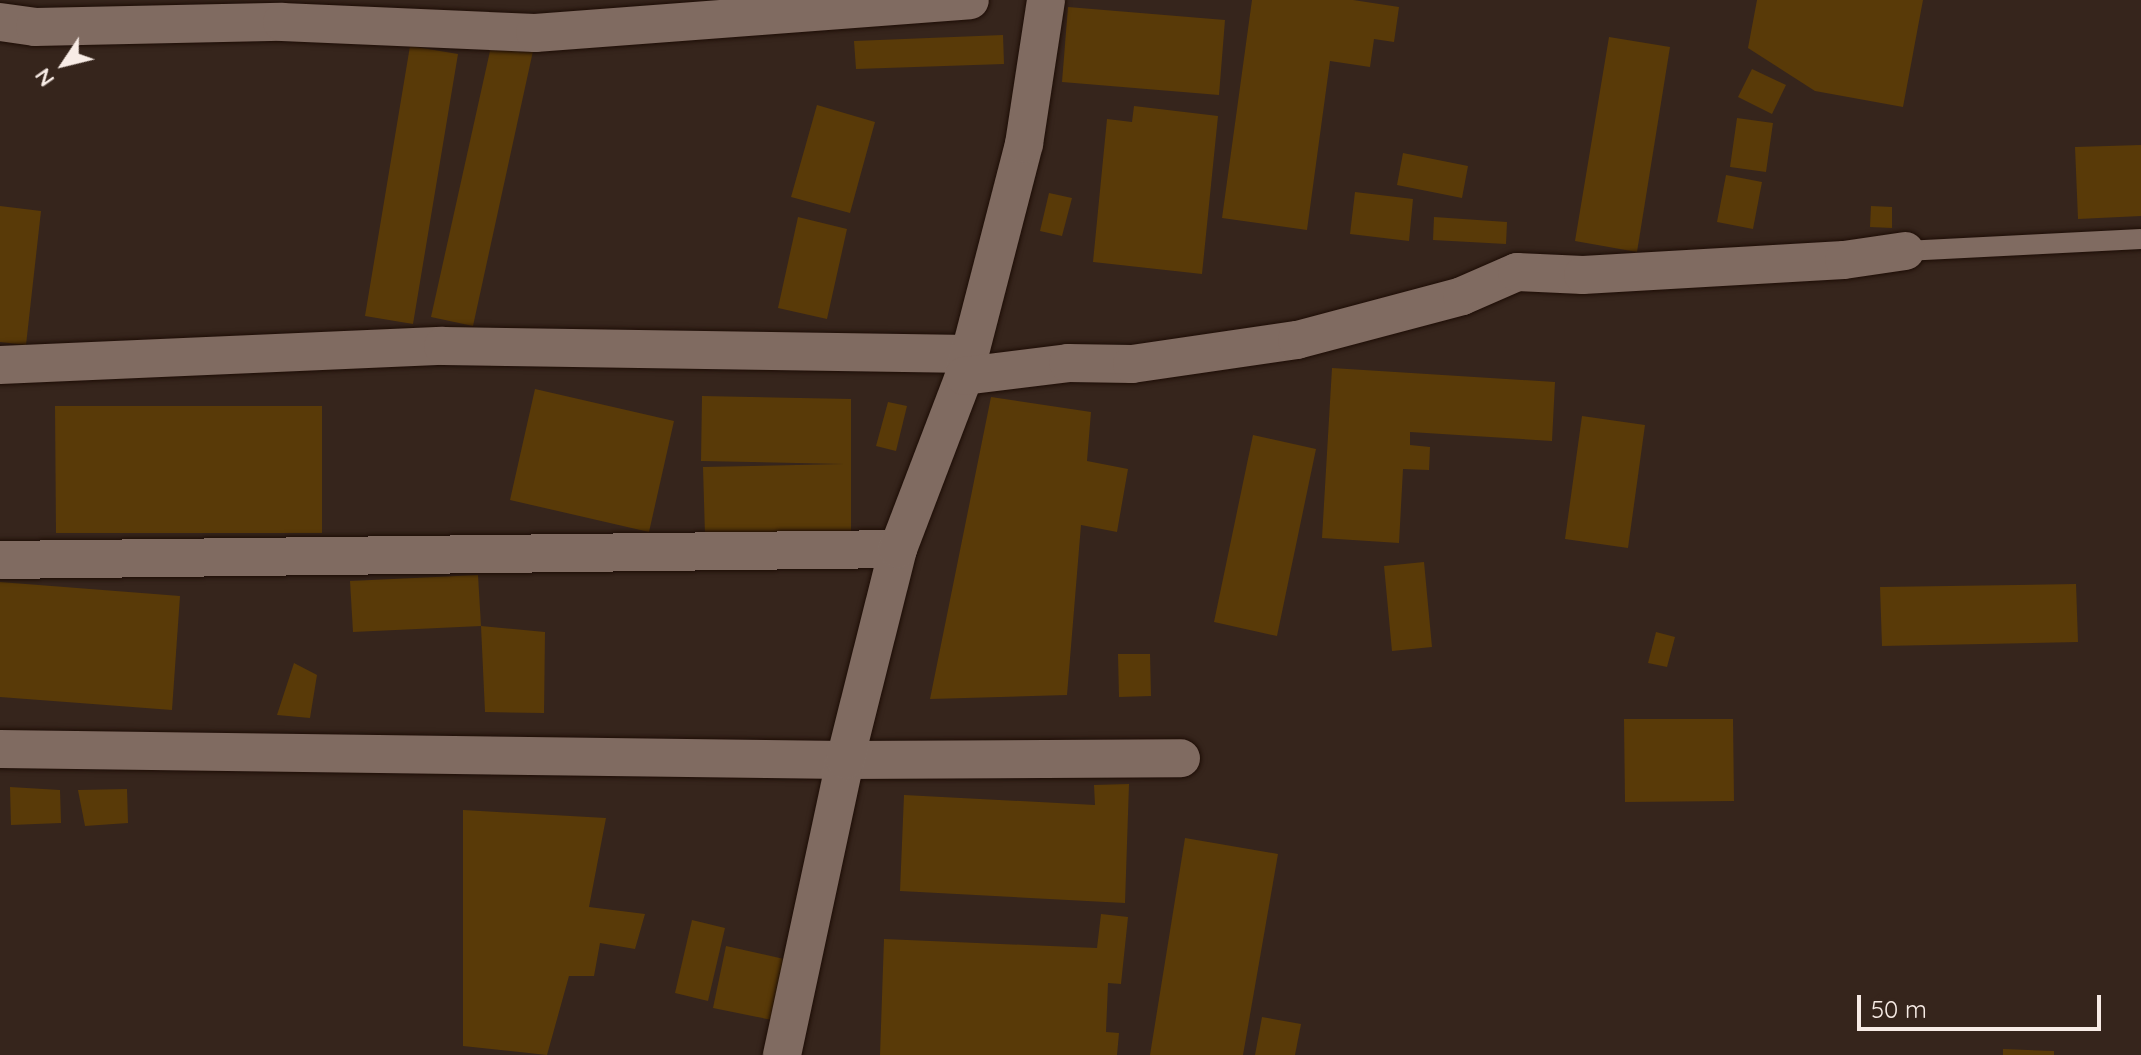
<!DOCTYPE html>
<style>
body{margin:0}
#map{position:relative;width:2141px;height:1055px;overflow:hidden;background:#36251c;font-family:Quicksand,sans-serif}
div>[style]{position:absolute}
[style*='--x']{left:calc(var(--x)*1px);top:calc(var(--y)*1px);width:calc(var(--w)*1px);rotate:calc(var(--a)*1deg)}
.building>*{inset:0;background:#593a08}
.roads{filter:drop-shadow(0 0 2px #1d0d06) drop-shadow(0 0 2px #1d0d06)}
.lane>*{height:20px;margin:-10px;padding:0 10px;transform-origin:10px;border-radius:10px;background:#806b61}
.street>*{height:38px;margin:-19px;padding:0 19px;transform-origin:19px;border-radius:19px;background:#806b61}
span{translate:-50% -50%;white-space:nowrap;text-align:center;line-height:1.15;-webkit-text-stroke:8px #36251c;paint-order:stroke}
.north{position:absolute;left:24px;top:24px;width:80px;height:80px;-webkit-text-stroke:6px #36251c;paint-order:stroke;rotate:235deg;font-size:22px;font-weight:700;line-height:32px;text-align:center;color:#f8ece6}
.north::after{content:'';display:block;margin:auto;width:28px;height:36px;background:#f8ece6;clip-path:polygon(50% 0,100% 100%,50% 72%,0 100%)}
.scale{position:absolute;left:1857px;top:995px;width:244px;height:36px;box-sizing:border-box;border:4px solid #f8ece6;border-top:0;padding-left:10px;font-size:24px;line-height:28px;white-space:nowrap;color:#f8ece6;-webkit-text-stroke:6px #36251c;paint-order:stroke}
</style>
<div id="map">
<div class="building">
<div style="clip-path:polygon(1252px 0,1353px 0,1399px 7px,1394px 42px,1374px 39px,1370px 67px,1330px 61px,1307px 230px,1222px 218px)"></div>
<div style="clip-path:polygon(1757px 0,1923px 0,1903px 107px,1815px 91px,1748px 48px)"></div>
<div style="clip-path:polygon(1068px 7px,1225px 20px,1219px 95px,1062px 82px)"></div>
<div style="clip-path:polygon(1003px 35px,1004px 64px,856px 69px,854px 41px)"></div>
<div style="clip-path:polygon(1609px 37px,1670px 47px,1637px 252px,1575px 241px)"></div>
<div style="clip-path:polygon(492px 42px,533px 51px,473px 326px,431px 317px)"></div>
<div style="clip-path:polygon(410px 46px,458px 54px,413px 324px,365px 316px)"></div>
<div style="clip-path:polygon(1752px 69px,1786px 85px,1772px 114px,1738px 97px)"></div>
<div style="clip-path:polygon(817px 105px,875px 122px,850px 213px,791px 197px)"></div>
<div style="clip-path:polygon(1134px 106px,1218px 116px,1202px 274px,1093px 262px,1107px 119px,1132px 122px)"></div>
<div style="clip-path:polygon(1737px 118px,1773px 123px,1766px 172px,1730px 167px)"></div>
<div style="clip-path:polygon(2141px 145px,2141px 216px,2078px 219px,2075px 147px)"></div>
<div style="clip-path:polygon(1403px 153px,1468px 166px,1462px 198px,1397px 185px)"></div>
<div style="clip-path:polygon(1726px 175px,1762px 182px,1753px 229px,1717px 222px)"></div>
<div style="clip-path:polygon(1355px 192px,1413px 199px,1409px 241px,1350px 234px)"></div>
<div style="clip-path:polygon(1049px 193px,1072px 198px,1062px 236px,1040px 231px)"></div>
<div style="clip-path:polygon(0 206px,41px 211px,26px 345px,0 342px)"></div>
<div style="clip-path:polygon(1871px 206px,1892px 207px,1892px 228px,1870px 227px)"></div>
<div style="clip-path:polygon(798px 217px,847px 229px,827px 319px,778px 308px)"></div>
<div style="clip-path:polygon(1434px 217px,1507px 222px,1506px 244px,1433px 240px)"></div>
<div style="clip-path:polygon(1332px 368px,1555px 382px,1552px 441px,1410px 432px,1410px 445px,1430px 447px,1429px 470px,1403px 469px,1399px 543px,1322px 538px)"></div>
<div style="clip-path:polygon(535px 389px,674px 421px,649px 532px,510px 500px)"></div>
<div style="clip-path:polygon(702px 396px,851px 399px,851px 532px,705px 535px,703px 467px,844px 464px,701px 461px)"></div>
<div style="clip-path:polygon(991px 397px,1091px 412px,1087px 461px,1128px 469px,1117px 532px,1081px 525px,1067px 695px,930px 699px)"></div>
<div style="clip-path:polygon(888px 402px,907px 406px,896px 451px,876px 446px)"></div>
<div style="clip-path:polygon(55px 406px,322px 406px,322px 533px,56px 533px)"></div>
<div style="clip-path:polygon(1582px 416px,1645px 425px,1628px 548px,1565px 539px)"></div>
<div style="clip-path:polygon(1253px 435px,1316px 449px,1277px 636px,1214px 622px)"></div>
<div style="clip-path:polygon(1424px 562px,1432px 647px,1392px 651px,1384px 566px)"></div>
<div style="clip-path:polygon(478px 575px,481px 626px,353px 632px,350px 581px)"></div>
<div style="clip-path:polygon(0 582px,180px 596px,172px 710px,0 697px)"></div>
<div style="clip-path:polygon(2076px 584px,2078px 642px,1882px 646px,1880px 587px)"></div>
<div style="clip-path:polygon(481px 626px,545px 632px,544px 713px,485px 712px)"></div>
<div style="clip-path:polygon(1656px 632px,1675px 637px,1667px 667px,1648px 663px)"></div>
<div style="clip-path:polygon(1118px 654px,1150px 654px,1151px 696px,1119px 697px)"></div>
<div style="clip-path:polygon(294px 663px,317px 675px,310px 718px,277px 715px)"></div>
<div style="clip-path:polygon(1624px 719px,1733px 719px,1734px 801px,1625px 802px)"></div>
<div style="clip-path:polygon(1129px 784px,1125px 903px,900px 891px,904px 795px,1095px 805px,1094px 785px)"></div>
<div style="clip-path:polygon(10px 787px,60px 790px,61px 823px,11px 825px)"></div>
<div style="clip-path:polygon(127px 789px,128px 823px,85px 826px,78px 790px)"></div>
<div style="clip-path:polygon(463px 810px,606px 818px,589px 907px,645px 914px,635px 949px,600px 943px,594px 976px,569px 976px,547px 1055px,463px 1046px)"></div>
<div style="clip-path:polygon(1185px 838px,1278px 854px,1243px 1055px,1150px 1055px)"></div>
<div style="clip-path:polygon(1101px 914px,1128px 917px,1121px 984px,1108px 983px,1106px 1032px,1119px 1033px,1117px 1055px,880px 1055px,884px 939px,1097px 948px)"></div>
<div style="clip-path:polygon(692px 920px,725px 928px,708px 1001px,675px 993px)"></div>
<div style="clip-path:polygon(726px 946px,784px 959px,772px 1020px,713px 1008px)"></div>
<div style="clip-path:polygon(1262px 1017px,1301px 1024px,1295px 1055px,1255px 1055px)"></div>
<div style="clip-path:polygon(2003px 1049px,2054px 1051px,2054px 1055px,2003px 1055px)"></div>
</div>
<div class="roads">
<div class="lane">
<div style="--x:1905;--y:251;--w:236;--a:-2.9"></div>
</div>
<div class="street">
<div style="--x:0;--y:22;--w:35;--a:8"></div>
<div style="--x:35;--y:27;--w:247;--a:-1.2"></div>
<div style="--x:282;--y:22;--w:253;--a:2.5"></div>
<div style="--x:535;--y:33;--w:436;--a:-4.3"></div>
<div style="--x:0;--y:365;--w:443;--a:-2.5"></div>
<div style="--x:443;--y:346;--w:527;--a:0.87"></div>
<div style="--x:964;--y:376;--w:240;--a:-75.5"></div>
<div style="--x:1024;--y:144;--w:146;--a:-81.3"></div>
<div style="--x:0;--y:560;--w:898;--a:-0.7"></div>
<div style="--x:0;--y:749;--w:845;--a:0.75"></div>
<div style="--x:845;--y:760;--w:336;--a:-0.3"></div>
<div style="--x:782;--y:1055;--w:302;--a:-77.9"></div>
<div style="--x:845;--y:760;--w:218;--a:-75.9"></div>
<div style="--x:898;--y:549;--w:185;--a:-69.1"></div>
<div style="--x:964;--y:376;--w:105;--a:-7.1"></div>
<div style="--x:1068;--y:363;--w:64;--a:0.9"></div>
<div style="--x:1132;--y:364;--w:167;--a:-8.3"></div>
<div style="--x:1297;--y:340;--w:171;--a:-14.9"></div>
<div style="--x:1462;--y:296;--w:60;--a:-23.6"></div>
<div style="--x:1517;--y:272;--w:66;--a:2.6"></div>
<div style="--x:1583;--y:275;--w:261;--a:-3.3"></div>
<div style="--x:1844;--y:260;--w:62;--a:-8.4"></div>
</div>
</div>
<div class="north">N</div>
<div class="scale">50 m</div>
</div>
